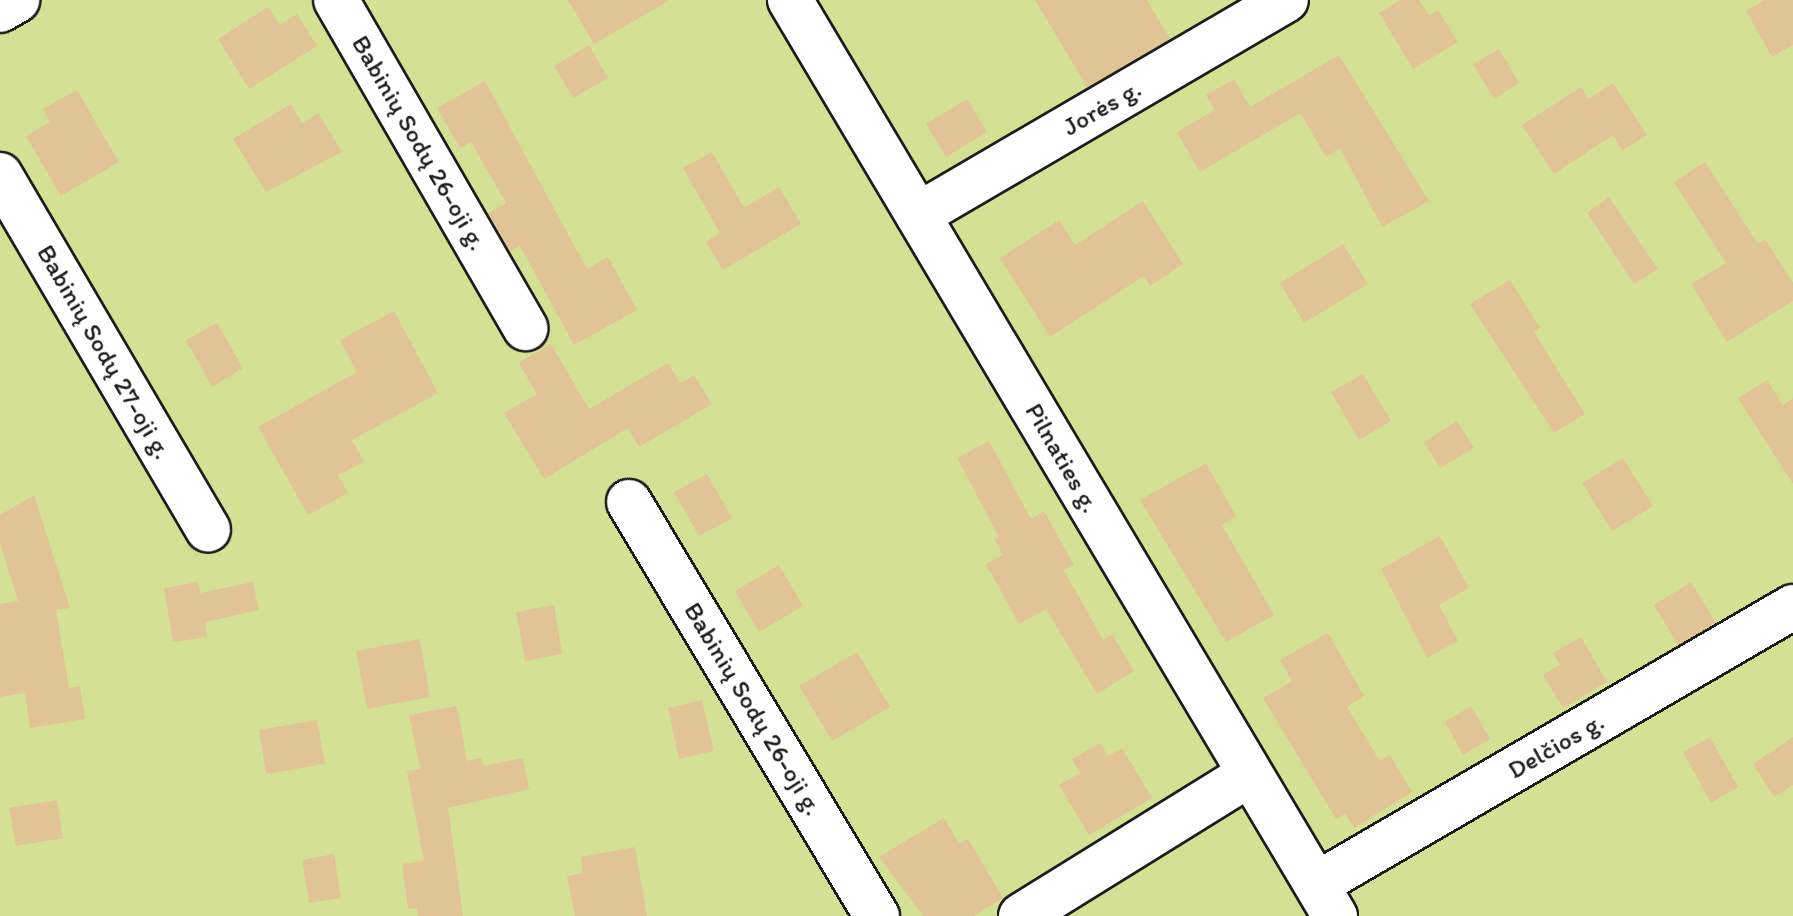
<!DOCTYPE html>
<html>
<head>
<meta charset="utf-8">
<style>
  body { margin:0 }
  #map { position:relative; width:1793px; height:916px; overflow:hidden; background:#f6eddf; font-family:Itim,sans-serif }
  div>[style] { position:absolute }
  .green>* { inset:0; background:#d4e093 }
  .building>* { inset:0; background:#e1c495 }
  .roads { filter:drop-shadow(2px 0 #1c1c1c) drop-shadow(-2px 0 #1c1c1c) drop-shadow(0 2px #1c1c1c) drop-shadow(0 -2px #1c1c1c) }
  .minor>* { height:44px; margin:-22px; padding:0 22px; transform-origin:22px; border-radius:22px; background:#fff }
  span { translate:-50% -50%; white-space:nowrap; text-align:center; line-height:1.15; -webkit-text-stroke:8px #fff; paint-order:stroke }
  .street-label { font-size:26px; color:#1c1c1c }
</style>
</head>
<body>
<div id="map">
  <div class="green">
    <div style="clip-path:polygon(0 0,1793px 0,1793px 916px,0 916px)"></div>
  </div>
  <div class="building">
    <div style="clip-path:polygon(568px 0,670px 0,594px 44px)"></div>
    <div style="clip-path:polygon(1035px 0,1147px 0,1170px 39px,1087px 87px)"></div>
    <div style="clip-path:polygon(1400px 0,1419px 0,1429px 15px,1438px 10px,1458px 42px,1413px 69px,1379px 13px)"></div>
    <div style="clip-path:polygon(1765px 0,1793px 0,1793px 45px,1772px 57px,1746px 11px)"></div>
    <div style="clip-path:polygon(268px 7px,280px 25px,297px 14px,317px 46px,249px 89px,218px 39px)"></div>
    <div style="clip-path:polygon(589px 45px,608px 78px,573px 98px,554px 66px)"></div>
    <div style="clip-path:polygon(1499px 49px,1519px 83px,1494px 99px,1473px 64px)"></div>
    <div style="clip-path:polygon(1339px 55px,1429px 201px,1382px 227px,1340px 148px,1326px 157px,1300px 113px,1200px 172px,1177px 132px,1215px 110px,1206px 95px,1234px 79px,1250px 107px)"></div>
    <div style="clip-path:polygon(485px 81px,587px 269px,608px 257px,637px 310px,574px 345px,520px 246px,510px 252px,488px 214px,506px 203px,471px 142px,460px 148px,437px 108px)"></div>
    <div style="clip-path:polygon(1613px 83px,1647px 135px,1622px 151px,1613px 135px,1554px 174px,1522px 125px,1581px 87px,1588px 99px)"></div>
    <div style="clip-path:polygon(77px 90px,119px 162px,61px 196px,26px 136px,50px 122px,43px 109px)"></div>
    <div style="clip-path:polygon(967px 99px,987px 132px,946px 157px,926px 124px)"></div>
    <div style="clip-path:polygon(291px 104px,302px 123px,318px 113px,342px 152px,266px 192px,233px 139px)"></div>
    <div style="clip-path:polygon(712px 152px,744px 208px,779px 187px,801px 224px,723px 270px,706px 242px,720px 233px,683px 168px)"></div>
    <div style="clip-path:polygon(1705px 162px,1758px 244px,1765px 239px,1793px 283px,1793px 301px,1727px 342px,1691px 284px,1726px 263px,1674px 182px)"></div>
    <div style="clip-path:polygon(1609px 197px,1658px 269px,1634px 284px,1587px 213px)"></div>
    <div style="clip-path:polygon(1143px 201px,1183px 264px,1150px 286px,1144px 276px,1050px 337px,1000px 258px,1059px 220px,1075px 245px)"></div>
    <div style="clip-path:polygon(1343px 244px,1368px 284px,1304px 323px,1280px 283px)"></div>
    <div style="clip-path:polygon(1510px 280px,1540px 328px,1534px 332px,1585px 414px,1554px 433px,1470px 304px)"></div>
    <div style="clip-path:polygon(394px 311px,438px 393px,352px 440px,364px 462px,338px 475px,348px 493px,308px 515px,258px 427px,357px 372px,340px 340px)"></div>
    <div style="clip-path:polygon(217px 323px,243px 368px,212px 387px,186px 340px)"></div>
    <div style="clip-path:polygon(551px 344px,589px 409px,668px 363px,680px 383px,694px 375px,712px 404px,639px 447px,628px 428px,544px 479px,504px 413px,537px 394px,519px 363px)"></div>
    <div style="clip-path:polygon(1363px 374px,1391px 421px,1359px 440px,1331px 392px)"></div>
    <div style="clip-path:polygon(1767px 380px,1783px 405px,1793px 398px,1793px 484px,1738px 398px)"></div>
    <div style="clip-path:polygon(1457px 421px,1474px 448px,1440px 468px,1424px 442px)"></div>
    <div style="clip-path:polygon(989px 441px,1031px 519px,1044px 511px,1074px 565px,1064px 570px,1103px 640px,1112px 634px,1134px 671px,1097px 694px,1046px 609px,1019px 624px,986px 564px,1003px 555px,994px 539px,999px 537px,957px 458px)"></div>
    <div style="clip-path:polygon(1623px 458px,1653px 506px,1612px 531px,1582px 483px)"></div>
    <div style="clip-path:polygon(1206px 463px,1236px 516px,1222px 525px,1274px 615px,1226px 642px,1140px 500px)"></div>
    <div style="clip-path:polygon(707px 474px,732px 518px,699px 536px,674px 492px)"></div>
    <div style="clip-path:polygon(34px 495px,70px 608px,56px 610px,69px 688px,80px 686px,85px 719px,30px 728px,25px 693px,0 697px,0 604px,18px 601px,0 543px,0 515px)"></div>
    <div style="clip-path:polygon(1440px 536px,1469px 588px,1439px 605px,1458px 641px,1427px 658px,1381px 569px)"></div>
    <div style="clip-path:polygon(779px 565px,803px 606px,759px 632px,735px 591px)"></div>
    <div style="clip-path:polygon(198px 582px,200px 593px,253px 582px,259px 610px,205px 622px,207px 637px,173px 642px,164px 588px)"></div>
    <div style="clip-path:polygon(1691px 582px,1716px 623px,1678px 645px,1654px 605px)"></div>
    <div style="clip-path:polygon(554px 605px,562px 654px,525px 661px,516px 612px)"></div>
    <div style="clip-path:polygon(1328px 633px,1364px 696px,1347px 707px,1380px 761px,1390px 755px,1412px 792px,1354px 828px,1345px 814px,1336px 819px,1263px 698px,1292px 681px,1280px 660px)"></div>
    <div style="clip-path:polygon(1581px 637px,1607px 682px,1563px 708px,1543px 675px,1560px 665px,1553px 653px)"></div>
    <div style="clip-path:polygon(420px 639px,430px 697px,367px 709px,356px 651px)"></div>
    <div style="clip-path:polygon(857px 652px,890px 707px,832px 741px,799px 686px)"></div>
    <div style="clip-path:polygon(702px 700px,714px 751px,679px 759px,668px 708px)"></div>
    <div style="clip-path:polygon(457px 706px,467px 761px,481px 758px,483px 766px,523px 758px,529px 789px,448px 808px,463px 916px,418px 916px,417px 908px,408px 909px,402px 864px,424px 861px,407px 771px,420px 769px,409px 715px)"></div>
    <div style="clip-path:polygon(1471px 706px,1490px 739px,1463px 755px,1445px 722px)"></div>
    <div style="clip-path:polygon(317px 720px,325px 764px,266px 774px,259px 730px)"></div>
    <div style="clip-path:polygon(1710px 737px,1738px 787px,1711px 803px,1683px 752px)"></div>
    <div style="clip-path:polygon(1793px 737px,1793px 785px,1774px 797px,1753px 764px)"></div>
    <div style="clip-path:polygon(1100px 743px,1108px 756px,1122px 748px,1152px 798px,1089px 835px,1059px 785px,1080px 773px,1072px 759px)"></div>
    <div style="clip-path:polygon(57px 800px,63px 838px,16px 846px,9px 808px)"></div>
    <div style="clip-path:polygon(944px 818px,959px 844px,968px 839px,1003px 898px,974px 916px,923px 916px,879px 857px)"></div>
    <div style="clip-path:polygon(635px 847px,647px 916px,575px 916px,567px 876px,583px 873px,581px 857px)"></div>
    <div style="clip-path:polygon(334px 854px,341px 898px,309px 903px,302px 860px)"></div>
  </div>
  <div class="roads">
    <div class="minor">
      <div style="left:336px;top:0;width:379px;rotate:60deg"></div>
      <div style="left:790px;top:0;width:1066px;rotate:59.25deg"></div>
      <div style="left:0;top:10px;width:20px;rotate:-30deg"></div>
      <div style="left:0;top:175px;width:411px;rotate:59.6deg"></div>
      <div style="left:918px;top:215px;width:426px;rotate:-30.3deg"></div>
      <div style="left:629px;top:502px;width:483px;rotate:59.1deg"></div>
      <div style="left:1317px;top:884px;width:551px;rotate:-30.2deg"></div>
      <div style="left:1021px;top:916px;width:267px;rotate:-31.8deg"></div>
    </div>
  </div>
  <div class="street-label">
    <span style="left:1102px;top:108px;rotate:-30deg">Jorės g.</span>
    <span style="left:419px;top:143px;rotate:60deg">Babinių Sodų 26-oji g.</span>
    <span style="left:104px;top:352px;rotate:60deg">Babinių Sodų 27-oji g.</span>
    <span style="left:1062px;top:458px;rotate:60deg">Pilnaties g.</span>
    <span style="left:753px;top:709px;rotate:59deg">Babinių Sodų 26-oji g.</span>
    <span style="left:1556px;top:746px;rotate:-30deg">Delčios g.</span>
  </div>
</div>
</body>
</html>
